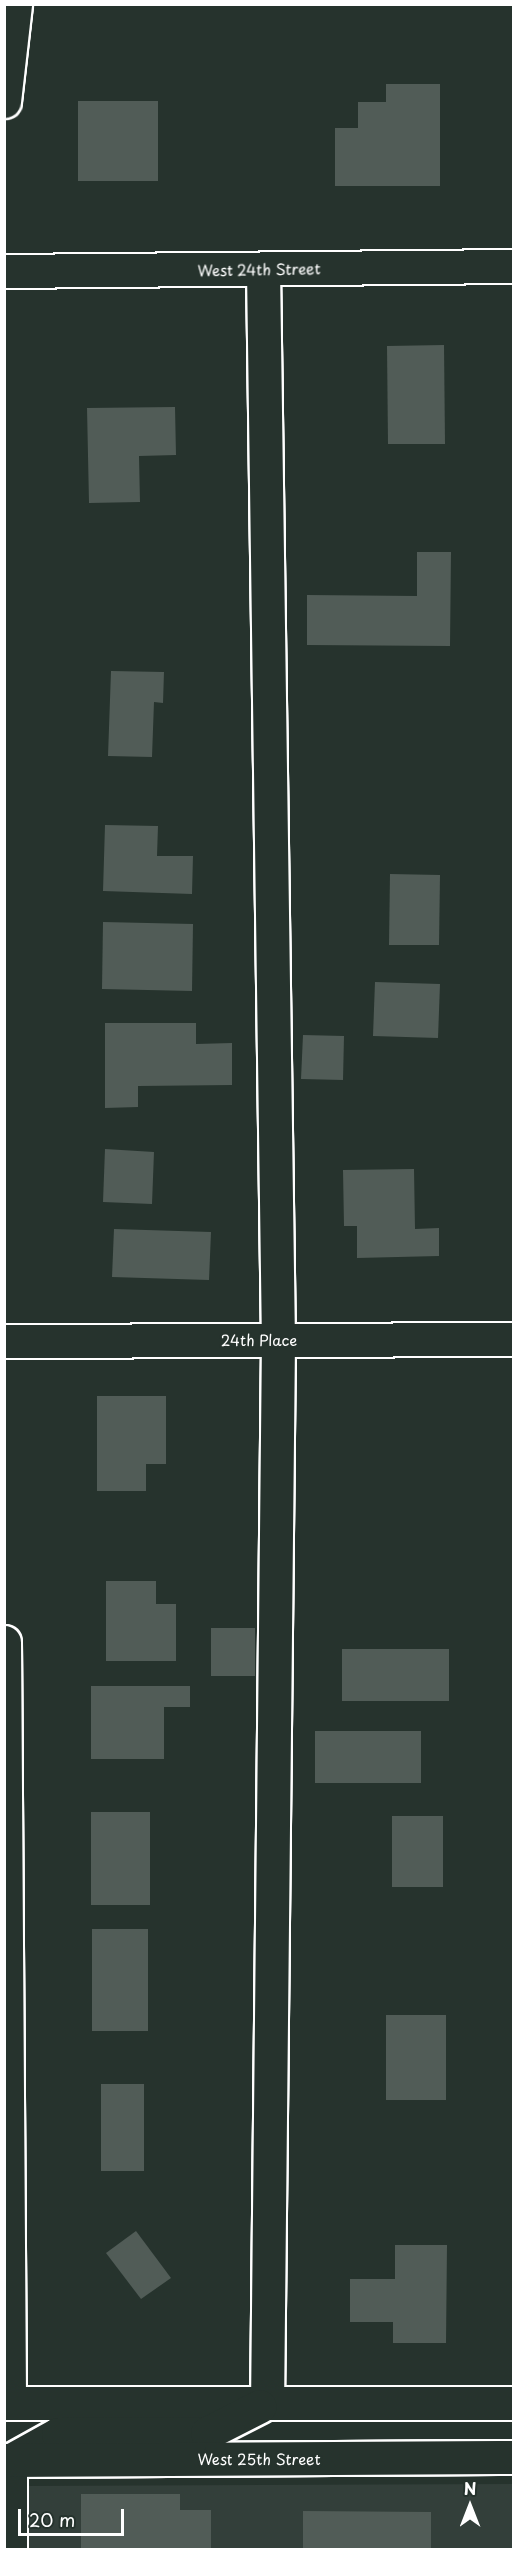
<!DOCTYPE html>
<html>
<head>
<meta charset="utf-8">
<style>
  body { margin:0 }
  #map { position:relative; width:518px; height:2554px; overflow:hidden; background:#26332d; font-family:"Playpen Sans",sans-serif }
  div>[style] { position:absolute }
  .built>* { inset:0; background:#333f3a }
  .building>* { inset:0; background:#515c57 }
  .roads { filter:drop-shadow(2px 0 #fff) drop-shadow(-2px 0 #fff) drop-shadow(0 2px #fff) drop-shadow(0 -2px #fff) }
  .minor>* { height:33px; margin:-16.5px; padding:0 16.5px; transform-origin:16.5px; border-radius:16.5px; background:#26332d }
  .major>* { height:33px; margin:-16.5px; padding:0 16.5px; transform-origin:16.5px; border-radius:16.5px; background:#26332d }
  span { translate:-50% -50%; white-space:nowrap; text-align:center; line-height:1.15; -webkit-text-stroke:4.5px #26332d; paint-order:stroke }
  .street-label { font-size:15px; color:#fff }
  .frame { position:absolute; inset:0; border:6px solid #fff; pointer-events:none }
  .north { position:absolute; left:440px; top:2476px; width:60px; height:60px; -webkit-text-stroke:4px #26332d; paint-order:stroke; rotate:0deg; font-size:16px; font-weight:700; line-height:24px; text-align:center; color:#fff }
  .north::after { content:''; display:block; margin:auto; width:21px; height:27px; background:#fff; clip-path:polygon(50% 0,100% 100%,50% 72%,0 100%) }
  .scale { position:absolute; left:18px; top:2509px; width:106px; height:27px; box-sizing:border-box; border:3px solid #fff; border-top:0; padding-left:8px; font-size:18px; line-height:21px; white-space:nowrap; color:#fff; -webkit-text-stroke:4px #26332d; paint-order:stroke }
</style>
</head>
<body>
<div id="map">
  <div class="built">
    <div style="clip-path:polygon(513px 2484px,513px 2549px,26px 2549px,25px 2486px)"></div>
  </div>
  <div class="building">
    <div style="clip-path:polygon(386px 84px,440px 84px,440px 186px,335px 186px,335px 128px,358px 128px,358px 102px,386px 102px)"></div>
    <div style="clip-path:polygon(78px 101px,158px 101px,158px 181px,78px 181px)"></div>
    <div style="clip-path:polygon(444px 345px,445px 444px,388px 444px,387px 346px)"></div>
    <div style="clip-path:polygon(175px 407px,176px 455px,139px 456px,140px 502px,89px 503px,87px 408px)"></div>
    <div style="clip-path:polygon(417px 552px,451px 552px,450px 646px,307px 645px,307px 595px,417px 596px)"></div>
    <div style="clip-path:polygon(111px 671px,164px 672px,163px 703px,154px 702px,152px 757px,108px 756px)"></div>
    <div style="clip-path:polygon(105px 825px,158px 826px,157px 856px,193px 856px,192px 894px,103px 891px)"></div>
    <div style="clip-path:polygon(390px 874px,440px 875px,439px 945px,389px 945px)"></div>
    <div style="clip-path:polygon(103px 922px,193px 924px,192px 991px,102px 989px)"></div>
    <div style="clip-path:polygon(375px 982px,440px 984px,438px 1038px,373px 1036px)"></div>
    <div style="clip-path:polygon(105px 1023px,196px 1023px,196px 1044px,232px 1043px,232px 1085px,138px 1086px,138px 1107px,105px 1108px)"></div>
    <div style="clip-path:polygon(303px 1035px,344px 1036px,343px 1080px,301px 1079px)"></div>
    <div style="clip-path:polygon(105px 1149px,154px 1152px,152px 1204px,103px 1202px)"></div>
    <div style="clip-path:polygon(414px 1169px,415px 1229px,439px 1228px,439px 1256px,357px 1258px,357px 1226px,344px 1226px,343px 1170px)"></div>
    <div style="clip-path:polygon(114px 1229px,211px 1232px,209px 1280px,112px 1277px)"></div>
    <div style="clip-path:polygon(97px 1396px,166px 1396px,166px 1464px,146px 1464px,146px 1491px,97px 1491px)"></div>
    <div style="clip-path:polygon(106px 1581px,156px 1581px,156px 1604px,176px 1604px,176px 1661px,106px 1661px)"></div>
    <div style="clip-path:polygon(211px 1628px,255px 1628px,255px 1676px,211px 1676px)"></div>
    <div style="clip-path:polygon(342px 1649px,449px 1649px,449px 1701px,342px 1701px)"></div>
    <div style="clip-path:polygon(91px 1686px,190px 1686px,190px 1707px,164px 1707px,164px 1759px,91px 1759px)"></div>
    <div style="clip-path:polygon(315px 1731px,421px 1731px,421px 1783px,315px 1783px)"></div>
    <div style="clip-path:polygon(91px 1812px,150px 1812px,150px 1905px,91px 1905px)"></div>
    <div style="clip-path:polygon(392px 1816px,443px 1816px,443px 1887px,392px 1887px)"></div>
    <div style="clip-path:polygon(92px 1929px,148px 1929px,148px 2031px,92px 2031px)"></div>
    <div style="clip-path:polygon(386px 2015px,446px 2015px,446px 2100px,386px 2100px)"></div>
    <div style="clip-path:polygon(101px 2084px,144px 2084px,144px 2171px,101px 2171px)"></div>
    <div style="clip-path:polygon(136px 2231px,171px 2278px,141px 2299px,106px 2253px)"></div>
    <div style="clip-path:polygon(395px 2245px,447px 2245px,446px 2343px,393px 2343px,393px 2322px,350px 2322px,350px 2279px,395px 2279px)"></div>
    <div style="clip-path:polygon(81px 2494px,180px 2494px,180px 2510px,211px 2510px,211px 2550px,81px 2550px)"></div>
    <div style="clip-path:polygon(303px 2511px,431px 2512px,431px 2550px,303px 2550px)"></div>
  </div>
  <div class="roads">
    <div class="minor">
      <div style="left:4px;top:101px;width:98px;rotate:-83.5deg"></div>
      <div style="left:263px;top:269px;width:1071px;rotate:89.2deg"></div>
      <div style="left:278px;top:1340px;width:1063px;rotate:90.59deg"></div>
      <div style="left:4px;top:271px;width:510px;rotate:-0.56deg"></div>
      <div style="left:4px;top:1341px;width:510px;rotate:-0.22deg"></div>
      <div style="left:4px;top:1642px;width:761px;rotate:89.62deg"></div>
      <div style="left:10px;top:2460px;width:90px;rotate:90deg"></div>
    </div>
    <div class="major">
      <div style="left:4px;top:2403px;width:510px"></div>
      <div style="left:13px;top:2459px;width:51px;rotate:-29.1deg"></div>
      <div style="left:58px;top:2434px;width:149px;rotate:-0.4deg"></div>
      <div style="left:207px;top:2433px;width:59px;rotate:-27deg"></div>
      <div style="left:4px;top:2460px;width:510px;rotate:-0.34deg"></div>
    </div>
  </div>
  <div class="street-label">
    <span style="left:259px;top:269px;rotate:-1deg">West 24th Street</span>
    <span style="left:259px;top:1340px">24th Place</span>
    <span style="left:259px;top:2459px">West 25th Street</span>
  </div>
  <div class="frame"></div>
  <div class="north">N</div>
  <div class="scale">20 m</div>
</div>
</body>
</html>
